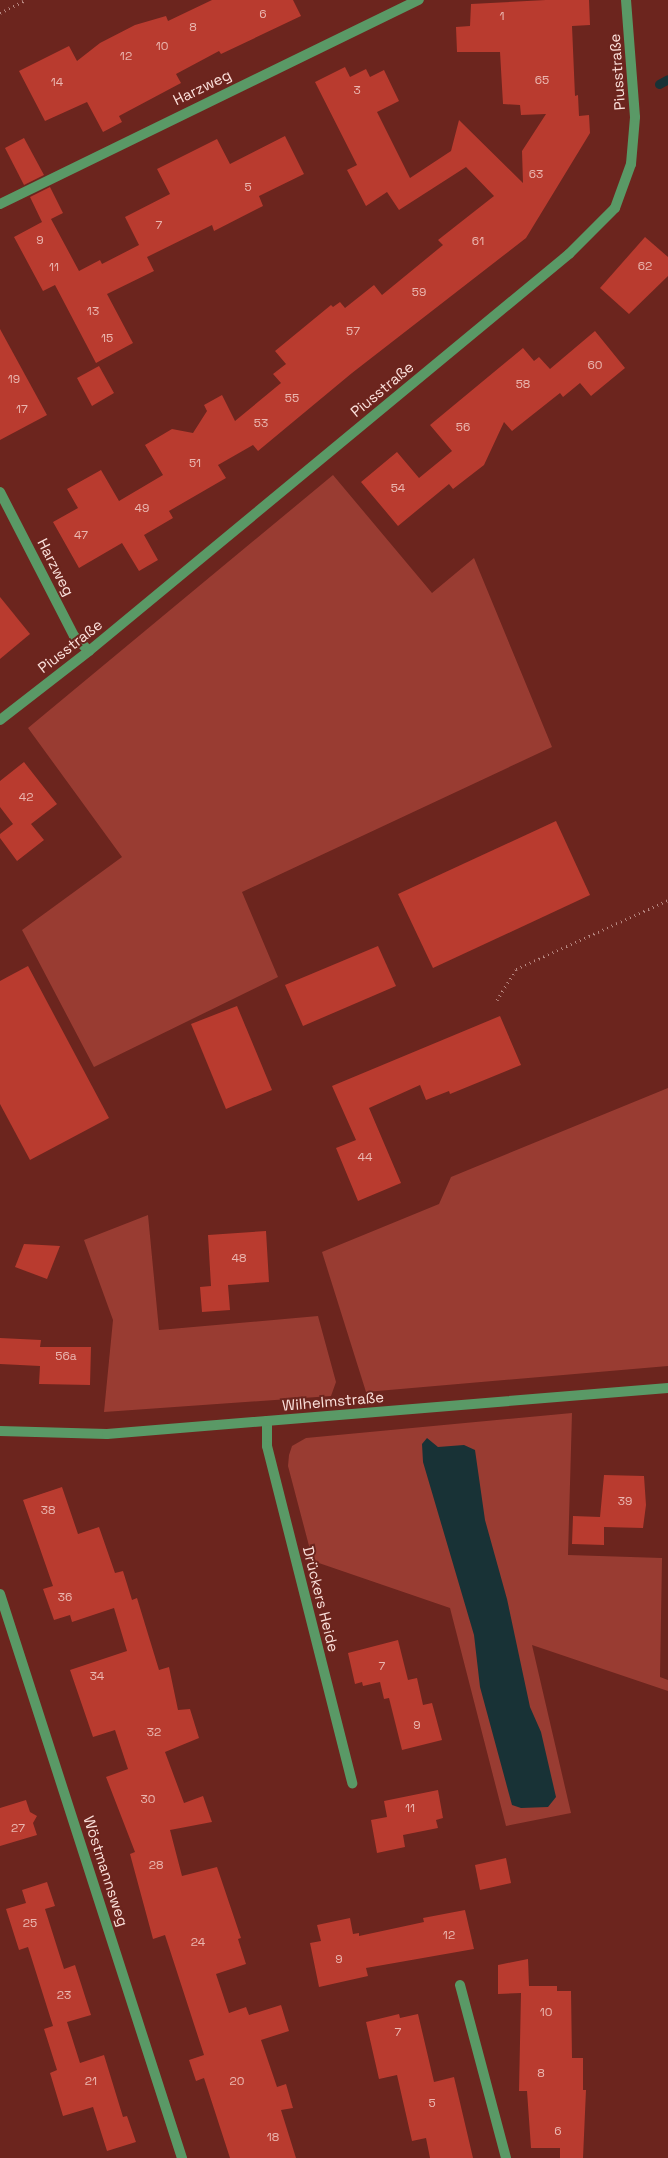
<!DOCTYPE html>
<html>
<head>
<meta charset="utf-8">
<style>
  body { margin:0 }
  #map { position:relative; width:668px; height:2158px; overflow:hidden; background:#6c251e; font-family:"Space Grotesk",sans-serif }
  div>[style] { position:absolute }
  .green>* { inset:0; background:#993c32 }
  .water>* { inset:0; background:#183236 }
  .stream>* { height:9px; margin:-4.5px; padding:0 4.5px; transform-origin:4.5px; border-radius:4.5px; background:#183236 }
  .building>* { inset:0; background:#b93b2f }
  .path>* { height:3px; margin-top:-1.5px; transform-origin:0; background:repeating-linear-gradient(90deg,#b68680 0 1px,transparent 0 5px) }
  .minor>* { height:10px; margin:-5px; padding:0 5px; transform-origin:5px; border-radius:5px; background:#5a9966 }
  span { translate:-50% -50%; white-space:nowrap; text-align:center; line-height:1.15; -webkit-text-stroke:4px #6c251e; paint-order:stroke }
  .number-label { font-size:12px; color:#eab7b0 }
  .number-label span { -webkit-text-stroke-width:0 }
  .street-label { font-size:15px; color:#fbe0db }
</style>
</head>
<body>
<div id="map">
  <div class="green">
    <div style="clip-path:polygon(333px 475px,432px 593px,474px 558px,552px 747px,242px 892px,278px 977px,94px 1067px,22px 930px,122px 857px,28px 728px)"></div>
    <div style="clip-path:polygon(668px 1088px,668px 1366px,366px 1392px,322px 1252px,439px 1204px,451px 1177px)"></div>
    <div style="clip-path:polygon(148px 1215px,159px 1330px,318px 1316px,336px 1382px,331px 1396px,104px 1412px,113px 1320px,84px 1240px)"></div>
    <div style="clip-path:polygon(572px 1413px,568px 1555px,662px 1558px,660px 1677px,668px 1680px,668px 1691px,532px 1645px,571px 1813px,506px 1826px,450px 1608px,313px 1561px,288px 1466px,289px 1455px,292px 1446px,306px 1438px)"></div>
  </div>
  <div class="water">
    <div style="clip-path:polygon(427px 1438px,438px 1447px,464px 1445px,475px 1450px,485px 1520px,507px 1599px,530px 1707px,541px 1732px,556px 1797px,548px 1807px,521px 1808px,512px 1805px,480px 1687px,474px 1635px,423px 1462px,422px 1444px)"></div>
  </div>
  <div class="stream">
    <div style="left:659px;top:84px;width:10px;rotate:-29deg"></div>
  </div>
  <div class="building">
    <div style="clip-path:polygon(212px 0,293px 0,301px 16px,221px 54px,219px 51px,176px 74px,181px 83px,119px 116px,122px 122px,103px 132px,87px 102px,45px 121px,19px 71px,69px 46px,77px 61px,100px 43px,135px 25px,166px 16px,168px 21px)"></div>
    <div style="clip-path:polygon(546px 0,589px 0,590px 25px,572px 26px,575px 96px,578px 95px,579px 116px,589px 115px,590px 133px,526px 238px,352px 373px,258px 451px,253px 445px,218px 465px,226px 478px,169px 511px,173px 518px,144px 535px,158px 560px,139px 571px,122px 543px,79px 568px,53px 522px,78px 508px,67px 489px,101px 470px,119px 501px,163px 475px,145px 445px,172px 429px,193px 433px,207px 411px,204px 405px,222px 395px,235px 421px,281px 383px,273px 374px,286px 364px,275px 351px,331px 305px,333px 307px,340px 302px,345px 308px,374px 285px,382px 295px,443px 245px,438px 240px,494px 196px,466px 167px,399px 210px,387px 192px,366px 206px,347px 170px,357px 165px,315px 82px,345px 67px,350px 77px,366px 69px,370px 77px,384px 70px,399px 101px,377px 112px,410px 178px,451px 151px,459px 120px,523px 183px,522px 151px,546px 114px,521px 115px,520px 105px,503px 104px,500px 52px,457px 52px,456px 27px,470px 26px,471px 4px)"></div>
    <div style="clip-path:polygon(285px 136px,304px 174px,259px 196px,263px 206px,214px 231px,212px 225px,147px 257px,154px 271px,107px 294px,133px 343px,96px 363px,55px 285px,43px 291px,14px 237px,42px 222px,30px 197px,50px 187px,63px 213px,51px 219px,79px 271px,100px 260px,102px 264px,139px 245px,125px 217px,170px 194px,157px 169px,217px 139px,230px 164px)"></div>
    <div style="clip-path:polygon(24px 138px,44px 175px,24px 185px,5px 148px)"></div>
    <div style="clip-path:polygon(645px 237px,668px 257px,668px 276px,629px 314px,600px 288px)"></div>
    <div style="clip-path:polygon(0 329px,47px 415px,0 440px)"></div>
    <div style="clip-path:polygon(595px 331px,625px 368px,591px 396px,580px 383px,563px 397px,560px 393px,512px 431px,504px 422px,484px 465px,453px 489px,449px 484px,398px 526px,361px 482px,397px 452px,419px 478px,452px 451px,430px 425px,523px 348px,534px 361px,539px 357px,550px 369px)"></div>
    <div style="clip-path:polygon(99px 366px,114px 393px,92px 406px,77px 378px)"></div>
    <div style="clip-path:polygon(0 597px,30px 634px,0 659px)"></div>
    <div style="clip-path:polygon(24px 762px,57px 804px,31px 824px,44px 840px,17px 861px,0 838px,0 834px,13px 824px,0 807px,0 781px)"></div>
    <div style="clip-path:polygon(556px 821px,590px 895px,433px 968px,398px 894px)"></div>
    <div style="clip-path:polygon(378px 946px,396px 986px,303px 1026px,285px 985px)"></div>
    <div style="clip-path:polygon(28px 966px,109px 1118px,30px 1160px,0 1104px,0 981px)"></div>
    <div style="clip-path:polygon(237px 1006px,272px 1090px,226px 1109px,191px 1024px)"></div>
    <div style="clip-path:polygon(500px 1016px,521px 1065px,450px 1094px,449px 1091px,426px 1100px,420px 1085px,369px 1108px,401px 1183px,358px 1201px,336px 1148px,356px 1140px,332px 1086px)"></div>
    <div style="clip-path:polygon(266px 1231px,269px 1282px,228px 1285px,230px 1310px,202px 1312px,200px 1287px,211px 1286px,208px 1235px)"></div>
    <div style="clip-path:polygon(24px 1244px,60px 1246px,47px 1279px,15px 1267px)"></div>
    <div style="clip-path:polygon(0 1338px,41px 1340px,40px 1347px,91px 1347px,90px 1385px,39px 1384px,40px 1366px,0 1364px)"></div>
    <div style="clip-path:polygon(604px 1475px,644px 1476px,646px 1505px,643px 1528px,604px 1527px,604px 1545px,572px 1544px,573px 1516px,600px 1517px)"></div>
    <div style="clip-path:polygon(62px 1487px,78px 1534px,99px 1527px,115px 1573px,123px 1571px,132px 1600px,137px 1598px,159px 1670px,169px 1667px,178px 1710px,190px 1709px,199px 1738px,165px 1752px,184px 1803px,203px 1796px,212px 1822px,170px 1830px,182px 1876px,217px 1867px,241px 1938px,238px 1939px,246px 1964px,216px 1974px,229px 2013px,246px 2007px,249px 2015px,281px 2005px,289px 2031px,261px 2040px,277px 2087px,286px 2084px,293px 2108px,281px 2110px,296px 2158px,230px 2158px,204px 2078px,196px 2081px,189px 2060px,204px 2055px,165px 1935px,153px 1939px,130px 1854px,135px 1852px,106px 1777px,128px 1769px,115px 1730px,93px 1737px,70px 1670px,127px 1651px,114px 1608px,72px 1622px,70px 1615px,54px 1620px,43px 1589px,53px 1586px,23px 1500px)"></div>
    <div style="clip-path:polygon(398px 1640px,408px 1680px,417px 1678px,423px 1705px,432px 1703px,442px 1740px,402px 1750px,389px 1698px,384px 1699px,380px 1682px,363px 1686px,362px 1682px,355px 1684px,348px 1653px)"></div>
    <div style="clip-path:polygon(438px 1790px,443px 1818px,436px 1820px,438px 1828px,403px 1835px,405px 1847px,377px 1853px,371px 1820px,387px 1817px,384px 1801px)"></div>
    <div style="clip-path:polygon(26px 1800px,30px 1812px,37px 1816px,33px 1823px,37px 1835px,0 1846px,0 1808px)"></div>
    <div style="clip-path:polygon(506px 1858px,511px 1883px,480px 1890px,475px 1865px)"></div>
    <div style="clip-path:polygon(47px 1882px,55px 1906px,45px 1909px,64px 1969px,75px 1965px,91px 2015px,67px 2022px,80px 2063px,104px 2055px,123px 2117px,127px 2116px,136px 2142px,107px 2151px,93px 2107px,63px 2116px,50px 2073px,57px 2070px,44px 2029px,53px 2026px,28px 1947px,19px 1950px,6px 1909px,26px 1903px,22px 1890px)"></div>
    <div style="clip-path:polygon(465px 1910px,474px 1949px,366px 1968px,368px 1976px,319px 1987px,310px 1943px,321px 1941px,317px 1925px,350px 1918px,353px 1934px,359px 1933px,359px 1936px,424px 1922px,423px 1918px)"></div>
    <div style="clip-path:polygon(528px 1959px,529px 1986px,557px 1986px,557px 1991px,571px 1991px,572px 2058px,583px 2058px,583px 2090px,586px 2090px,583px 2158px,560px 2158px,560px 2148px,531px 2148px,527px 2091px,519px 2091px,521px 1993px,498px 1994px,498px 1965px)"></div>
    <div style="clip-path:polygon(399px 2014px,400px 2018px,418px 2014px,434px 2082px,454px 2077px,473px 2158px,430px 2158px,426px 2138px,412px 2141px,397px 2075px,379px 2079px,366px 2022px)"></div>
  </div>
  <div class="path">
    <div style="left:0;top:13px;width:29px;rotate:-27deg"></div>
    <div style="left:497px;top:1000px;width:36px;rotate:-58deg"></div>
    <div style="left:516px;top:969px;width:167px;rotate:-24.4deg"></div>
  </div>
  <div class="minor">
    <div style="left:0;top:204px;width:466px;rotate:-26deg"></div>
    <div style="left:0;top:492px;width:162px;rotate:62.8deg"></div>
    <div style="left:74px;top:636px;width:21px;rotate:45deg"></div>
    <div style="left:0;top:720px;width:113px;rotate:-37.8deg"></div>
    <div style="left:89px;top:651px;width:623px;rotate:-39.59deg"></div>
    <div style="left:569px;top:254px;width:65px;rotate:-45deg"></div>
    <div style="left:615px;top:208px;width:47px;rotate:-70deg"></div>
    <div style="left:631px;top:164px;width:47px;rotate:-85.1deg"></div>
    <div style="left:635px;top:117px;width:117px;rotate:-94.4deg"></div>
    <div style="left:267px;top:1421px;width:25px;rotate:90deg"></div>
    <div style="left:267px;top:1446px;width:348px;rotate:75.8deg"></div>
    <div style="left:0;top:1431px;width:107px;rotate:1.6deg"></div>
    <div style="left:107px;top:1434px;width:563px;rotate:-4.69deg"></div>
    <div style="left:0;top:1594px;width:593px;rotate:72.12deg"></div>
    <div style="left:460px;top:1985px;width:179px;rotate:75.1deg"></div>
  </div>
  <div class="number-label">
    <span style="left:263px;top:15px">6</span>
    <span style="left:502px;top:17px">1</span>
    <span style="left:193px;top:28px">8</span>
    <span style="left:162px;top:47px">10</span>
    <span style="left:126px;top:57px">12</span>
    <span style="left:542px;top:81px">65</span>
    <span style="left:57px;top:83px">14</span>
    <span style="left:357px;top:91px">3</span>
    <span style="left:536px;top:175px">63</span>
    <span style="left:248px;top:188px">5</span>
    <span style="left:159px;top:226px">7</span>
    <span style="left:40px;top:241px">9</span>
    <span style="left:478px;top:242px">61</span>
    <span style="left:645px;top:267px">62</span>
    <span style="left:54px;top:268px">11</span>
    <span style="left:419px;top:293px">59</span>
    <span style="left:93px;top:312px">13</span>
    <span style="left:353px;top:332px">57</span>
    <span style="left:107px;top:339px">15</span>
    <span style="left:595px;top:366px">60</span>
    <span style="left:14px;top:380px">19</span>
    <span style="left:523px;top:385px">58</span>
    <span style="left:292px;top:399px">55</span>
    <span style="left:22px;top:410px">17</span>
    <span style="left:261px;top:424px">53</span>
    <span style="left:463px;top:428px">56</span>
    <span style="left:195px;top:464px">51</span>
    <span style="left:398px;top:489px">54</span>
    <span style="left:142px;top:509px">49</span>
    <span style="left:81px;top:536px">47</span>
    <span style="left:26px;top:798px">42</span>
    <span style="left:365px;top:1158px">44</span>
    <span style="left:239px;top:1259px">48</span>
    <span style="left:66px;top:1357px">56a</span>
    <span style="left:625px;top:1502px">39</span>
    <span style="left:48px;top:1511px">38</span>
    <span style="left:65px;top:1598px">36</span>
    <span style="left:382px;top:1667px">7</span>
    <span style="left:97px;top:1677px">34</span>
    <span style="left:417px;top:1726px">9</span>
    <span style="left:154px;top:1733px">32</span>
    <span style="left:148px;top:1800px">30</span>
    <span style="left:410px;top:1809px">11</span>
    <span style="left:18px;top:1829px">27</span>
    <span style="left:156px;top:1866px">28</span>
    <span style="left:30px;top:1924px">25</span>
    <span style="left:449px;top:1936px">12</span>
    <span style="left:198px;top:1943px">24</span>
    <span style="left:339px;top:1960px">9</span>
    <span style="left:64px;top:1996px">23</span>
    <span style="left:546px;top:2013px">10</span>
    <span style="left:398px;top:2033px">7</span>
    <span style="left:541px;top:2074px">8</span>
    <span style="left:91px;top:2082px">21</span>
    <span style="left:237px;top:2082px">20</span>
    <span style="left:432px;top:2104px">5</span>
    <span style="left:558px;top:2132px">6</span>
    <span style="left:273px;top:2138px">18</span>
  </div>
  <div class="street-label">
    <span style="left:617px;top:72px;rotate:-94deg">Piusstraße</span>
    <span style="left:202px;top:87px;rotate:-26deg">Harzweg</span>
    <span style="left:382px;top:389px;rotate:-40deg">Piusstraße</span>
    <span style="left:56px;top:567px;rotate:63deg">Harzweg</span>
    <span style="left:70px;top:646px;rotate:-38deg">Piusstraße</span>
    <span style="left:333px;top:1401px;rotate:-5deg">Wilhelmstraße</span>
    <span style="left:321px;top:1599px;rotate:76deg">Drückers Heide</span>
    <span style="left:106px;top:1871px;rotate:72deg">Wöstmannsweg</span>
  </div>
</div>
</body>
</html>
